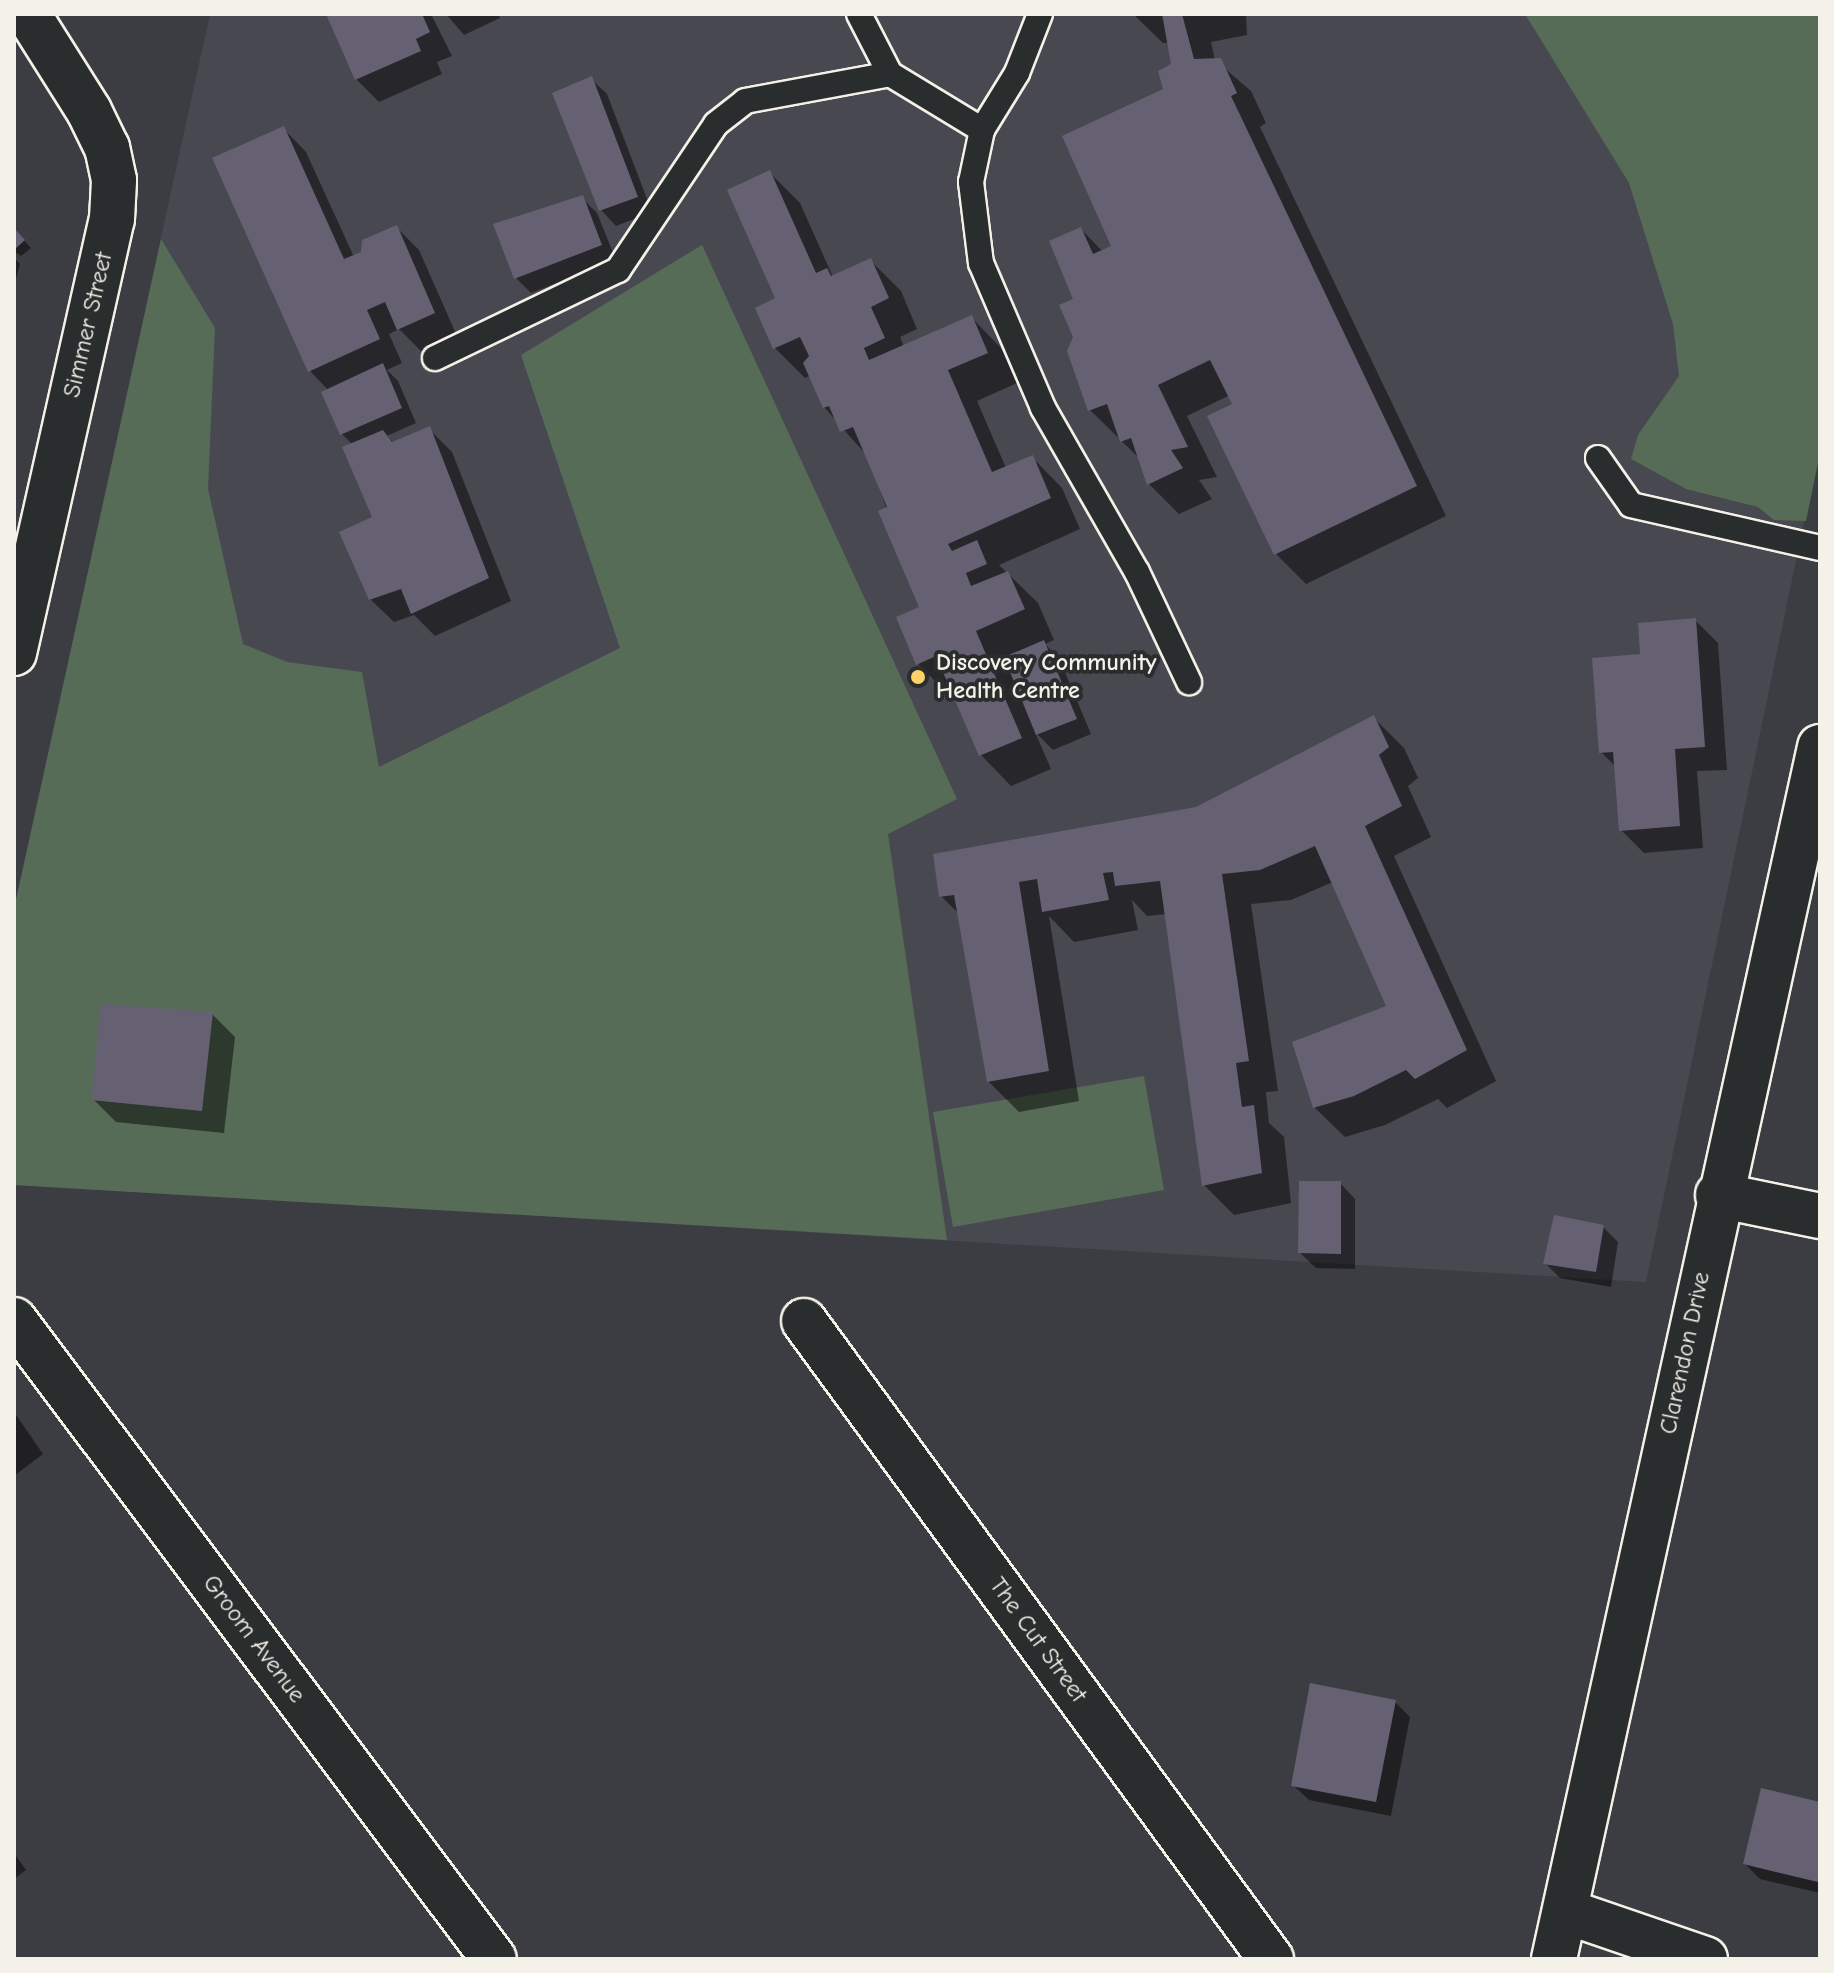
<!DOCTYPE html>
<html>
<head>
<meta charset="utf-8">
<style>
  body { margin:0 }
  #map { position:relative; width:1834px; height:1973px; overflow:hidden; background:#3c3d43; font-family:"Comic Neue",sans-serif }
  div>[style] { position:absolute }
  .built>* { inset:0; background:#484851 }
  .green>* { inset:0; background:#566c57 }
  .shadow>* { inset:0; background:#0007 }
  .building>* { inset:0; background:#656173 }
  .roads { filter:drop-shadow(2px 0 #f4f1e8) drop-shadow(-2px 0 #f4f1e8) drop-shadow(0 2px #f4f1e8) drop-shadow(0 -2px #f4f1e8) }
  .lane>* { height:24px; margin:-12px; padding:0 12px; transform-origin:12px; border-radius:12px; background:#2a2d2e }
  .street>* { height:44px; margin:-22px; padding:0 22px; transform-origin:22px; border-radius:22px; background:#2a2d2e }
  .secondary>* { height:44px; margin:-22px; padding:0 22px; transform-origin:22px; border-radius:22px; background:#2a2d2e }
  .dots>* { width:22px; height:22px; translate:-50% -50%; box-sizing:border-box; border:4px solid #2a2d2e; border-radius:50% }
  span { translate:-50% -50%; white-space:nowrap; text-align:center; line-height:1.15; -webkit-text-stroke:8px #2a2d2e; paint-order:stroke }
  .street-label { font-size:24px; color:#f4f1e8 }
  .poi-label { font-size:24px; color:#f4f1e8; font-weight:700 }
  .left { translate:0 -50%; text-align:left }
  .frame { position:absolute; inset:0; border:16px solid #f4f1e8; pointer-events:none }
</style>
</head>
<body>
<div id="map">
  <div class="built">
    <div style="clip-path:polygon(210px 14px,1820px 14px,1820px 445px,1646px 1282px,14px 1185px,14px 909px)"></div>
  </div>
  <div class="green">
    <div style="clip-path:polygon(1525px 14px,1820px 14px,1820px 453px,1806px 521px,1774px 520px,1758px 507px,1686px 489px,1631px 459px,1638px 435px,1679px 376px,1673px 324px,1629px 183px)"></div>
    <div style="clip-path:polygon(161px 239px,215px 328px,208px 489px,243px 644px,287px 662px,362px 672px,379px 767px,620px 648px,521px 355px,702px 245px,957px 799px,888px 834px,947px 1240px,14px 1185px,14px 909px)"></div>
    <div style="clip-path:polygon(1144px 1076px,1164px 1190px,953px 1227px,933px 1112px)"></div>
  </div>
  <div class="shadow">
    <div style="clip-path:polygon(328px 14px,431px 14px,452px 56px,437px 62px,442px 74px,379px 102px,356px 79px)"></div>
    <div style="clip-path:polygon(446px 14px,498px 14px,500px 18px,464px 35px)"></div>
    <div style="clip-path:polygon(1133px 14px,1246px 14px,1247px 35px,1211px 42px,1215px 60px,1251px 91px,1266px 123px,1260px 127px,1446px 516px,1306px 584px,1276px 554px,1230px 395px,1187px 416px,1217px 477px,1199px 480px,1212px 499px,1179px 514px,1149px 484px,1140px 459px,1090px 410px,1075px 337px,1081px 229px,1103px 252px,1114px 247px,1173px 65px,1169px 43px,1163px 43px)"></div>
    <div style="clip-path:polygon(591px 79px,607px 94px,652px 212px,616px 226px,601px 210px)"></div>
    <div style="clip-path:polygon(283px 128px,306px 152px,354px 257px,396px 227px,419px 250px,457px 336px,422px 352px,399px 329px,389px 334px,402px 363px,387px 370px,398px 381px,416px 423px,387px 436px,394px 443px,429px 429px,452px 452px,511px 601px,435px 636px,414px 615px,394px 622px,370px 599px,374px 518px,353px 445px,342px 434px,329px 391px,310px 371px,215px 159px)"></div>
    <div style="clip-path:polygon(770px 173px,800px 203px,833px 277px,871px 261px,901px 291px,917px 329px,900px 337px,904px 347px,971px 317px,1001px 348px,1017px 383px,977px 401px,1006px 468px,1032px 457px,1062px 488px,1080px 529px,999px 565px,1038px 603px,1054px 640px,1045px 644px,1059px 658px,1091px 734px,1053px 750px,1035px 732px,1051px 769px,1011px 786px,981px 755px,954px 692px,948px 694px,918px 664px,922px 608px,868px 457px,824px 407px,811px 375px,805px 378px,775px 348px,778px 299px)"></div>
    <div style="clip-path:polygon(582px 198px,597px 213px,616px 260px,531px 293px,516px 278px,496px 225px)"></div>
    <div style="clip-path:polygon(14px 229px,31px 248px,21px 256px,14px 251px)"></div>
    <div style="clip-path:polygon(14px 258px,20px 264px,14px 286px)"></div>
    <div style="clip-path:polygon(1695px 620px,1718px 643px,1727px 770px,1697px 771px,1703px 848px,1644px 853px,1621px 830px,1617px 768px,1601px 752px,1642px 656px)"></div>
    <div style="clip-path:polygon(1374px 718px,1404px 748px,1418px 778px,1408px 786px,1431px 837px,1394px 856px,1496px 1081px,1447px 1108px,1438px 1099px,1385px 1125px,1345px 1137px,1314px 1107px,1389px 1007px,1333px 882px,1291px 900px,1251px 904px,1278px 1091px,1266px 1092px,1269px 1123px,1284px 1137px,1291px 1203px,1234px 1215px,1204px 1185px,1166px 914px,1147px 916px,1132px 900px,1138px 930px,1074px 942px,1049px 916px,1079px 1101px,1019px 1112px,989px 1082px,960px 915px,941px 896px,1197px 809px)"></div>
    <div style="clip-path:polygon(212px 1014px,235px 1037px,224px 1133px,116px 1122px,93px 1099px)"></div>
    <div style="clip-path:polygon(1340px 1183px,1355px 1199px,1355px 1269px,1316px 1268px,1300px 1253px)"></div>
    <div style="clip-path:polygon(1603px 1227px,1618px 1242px,1611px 1287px,1560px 1278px,1545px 1263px)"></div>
    <div style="clip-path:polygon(14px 1412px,43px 1454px,14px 1476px)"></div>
    <div style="clip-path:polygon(1395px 1702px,1410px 1717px,1391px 1816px,1309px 1800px,1293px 1785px)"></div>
    <div style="clip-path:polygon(1763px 1790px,1820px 1804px,1820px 1893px,1760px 1879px,1745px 1864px)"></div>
    <div style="clip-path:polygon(14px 1853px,26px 1870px,14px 1879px)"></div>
  </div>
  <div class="building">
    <div style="clip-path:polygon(326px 14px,422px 14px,430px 32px,416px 39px,421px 51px,355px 80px)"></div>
    <div style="clip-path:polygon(1162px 14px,1182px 14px,1194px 59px,1221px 58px,1237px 93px,1231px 96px,1417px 486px,1274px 555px,1207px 416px,1232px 404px,1210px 360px,1158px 385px,1188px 447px,1171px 450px,1183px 468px,1147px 485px,1131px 438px,1120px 442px,1107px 404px,1088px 411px,1067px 351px,1073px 337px,1059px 305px,1073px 299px,1049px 241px,1081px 227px,1093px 254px,1111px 246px,1062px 136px,1163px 89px,1158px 71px,1171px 64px)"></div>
    <div style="clip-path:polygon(592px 76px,638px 197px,599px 211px,552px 93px)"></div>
    <div style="clip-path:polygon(284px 126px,344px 259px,361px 252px,362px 240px,397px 225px,435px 313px,397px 330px,385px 302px,367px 310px,380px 339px,308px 372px,212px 158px)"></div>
    <div style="clip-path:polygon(770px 170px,816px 273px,827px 268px,831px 276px,871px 258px,889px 298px,871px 307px,885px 338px,864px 348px,869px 360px,972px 315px,988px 353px,948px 370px,992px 472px,1033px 455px,1051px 498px,948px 544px,952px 551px,977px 540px,987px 564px,966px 573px,971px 586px,1008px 571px,1025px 609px,976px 631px,1022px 738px,979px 756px,936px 656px,916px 665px,896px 617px,919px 607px,878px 511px,887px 507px,853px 427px,840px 432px,829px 406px,823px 408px,803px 363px,809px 356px,800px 337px,773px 349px,755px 308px,775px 298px,727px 190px)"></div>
    <div style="clip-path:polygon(583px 195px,602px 245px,514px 279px,493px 224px)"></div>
    <div style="clip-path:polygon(14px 228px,25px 240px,14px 250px)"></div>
    <div style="clip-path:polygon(383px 363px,402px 408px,340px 435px,321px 392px)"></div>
    <div style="clip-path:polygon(430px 426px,489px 578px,411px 614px,401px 589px,369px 600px,339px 532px,372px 517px,342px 447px,383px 430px,392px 442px)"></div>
    <div style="clip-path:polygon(1696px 618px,1705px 747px,1675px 749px,1680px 826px,1619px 831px,1613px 752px,1599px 753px,1592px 658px,1640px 654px,1638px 623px)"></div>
    <div style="clip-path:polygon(1044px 640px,1077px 719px,1036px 735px,1004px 657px)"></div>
    <div style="clip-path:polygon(1374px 715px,1389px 747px,1379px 755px,1402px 806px,1365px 826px,1467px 1050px,1415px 1079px,1406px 1070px,1354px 1096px,1313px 1108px,1292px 1042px,1386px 1006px,1315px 846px,1260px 870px,1222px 874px,1249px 1061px,1236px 1063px,1242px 1107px,1254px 1105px,1262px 1173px,1202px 1186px,1160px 881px,1115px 886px,1113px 872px,1103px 873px,1109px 900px,1042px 912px,1037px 879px,1019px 882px,1049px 1071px,987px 1082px,954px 895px,939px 897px,933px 854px,1196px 807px)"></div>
    <div style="clip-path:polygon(101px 1004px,213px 1012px,202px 1111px,91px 1100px)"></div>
    <div style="clip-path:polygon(1299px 1181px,1341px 1181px,1341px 1254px,1298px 1253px)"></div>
    <div style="clip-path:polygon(1554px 1215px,1604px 1225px,1596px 1272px,1543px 1264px)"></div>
    <div style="clip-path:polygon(1310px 1683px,1396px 1700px,1376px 1802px,1291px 1786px)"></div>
    <div style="clip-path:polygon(1761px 1788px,1820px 1802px,1818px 1882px,1743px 1864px)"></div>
  </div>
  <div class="roads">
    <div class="lane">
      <div style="left:859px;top:14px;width:68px;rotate:62.7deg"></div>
      <div style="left:1040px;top:14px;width:63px;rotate:111.3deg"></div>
      <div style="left:1017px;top:73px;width:67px;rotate:121.6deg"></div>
      <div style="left:982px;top:130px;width:53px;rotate:101.9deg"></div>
      <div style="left:971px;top:182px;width:82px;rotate:83deg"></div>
      <div style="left:981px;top:263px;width:158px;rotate:66.8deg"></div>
      <div style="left:1043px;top:408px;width:189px;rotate:60.2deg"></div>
      <div style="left:1137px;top:572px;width:122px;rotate:64.7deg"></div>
      <div style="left:435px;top:358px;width:203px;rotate:-25.7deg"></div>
      <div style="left:618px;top:270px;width:176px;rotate:-56.1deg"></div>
      <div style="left:716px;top:124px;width:37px;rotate:-38deg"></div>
      <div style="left:745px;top:101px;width:147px;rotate:-10.5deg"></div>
      <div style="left:890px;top:74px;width:108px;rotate:31.3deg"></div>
      <div style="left:1598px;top:458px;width:57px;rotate:54.9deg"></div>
      <div style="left:1631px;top:505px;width:194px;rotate:12.8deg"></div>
    </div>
    <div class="street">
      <div style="left:14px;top:653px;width:445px;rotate:-77.3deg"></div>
      <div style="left:112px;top:219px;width:39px;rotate:-87deg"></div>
      <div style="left:114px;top:180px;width:33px;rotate:-102deg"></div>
      <div style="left:107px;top:148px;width:41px;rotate:-115.9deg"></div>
      <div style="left:89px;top:111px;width:115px;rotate:-122.2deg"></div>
      <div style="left:1718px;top:1195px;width:104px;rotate:11.6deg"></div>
      <div style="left:14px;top:1320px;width:799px;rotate:53.09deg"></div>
      <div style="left:804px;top:1321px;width:791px;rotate:53.8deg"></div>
      <div style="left:1565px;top:1911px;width:148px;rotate:18.9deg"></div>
    </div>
    <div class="secondary">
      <div style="left:1554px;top:1959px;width:1241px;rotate:-77.62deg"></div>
    </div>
  </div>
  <div class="dots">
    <div style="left:918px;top:677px;background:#ffd166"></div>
  </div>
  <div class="street-label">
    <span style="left:88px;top:325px;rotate:-77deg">Simmer Street</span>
    <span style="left:1685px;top:1353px;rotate:-78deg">Clarendon Drive</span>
    <span style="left:254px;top:1639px;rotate:53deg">Groom Avenue</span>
    <span style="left:1038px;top:1640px;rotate:54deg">The Cut Street</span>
  </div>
  <div class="poi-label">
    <span class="left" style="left:936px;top:677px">Discovery Community<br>Health Centre</span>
  </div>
  <div class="frame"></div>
</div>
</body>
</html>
